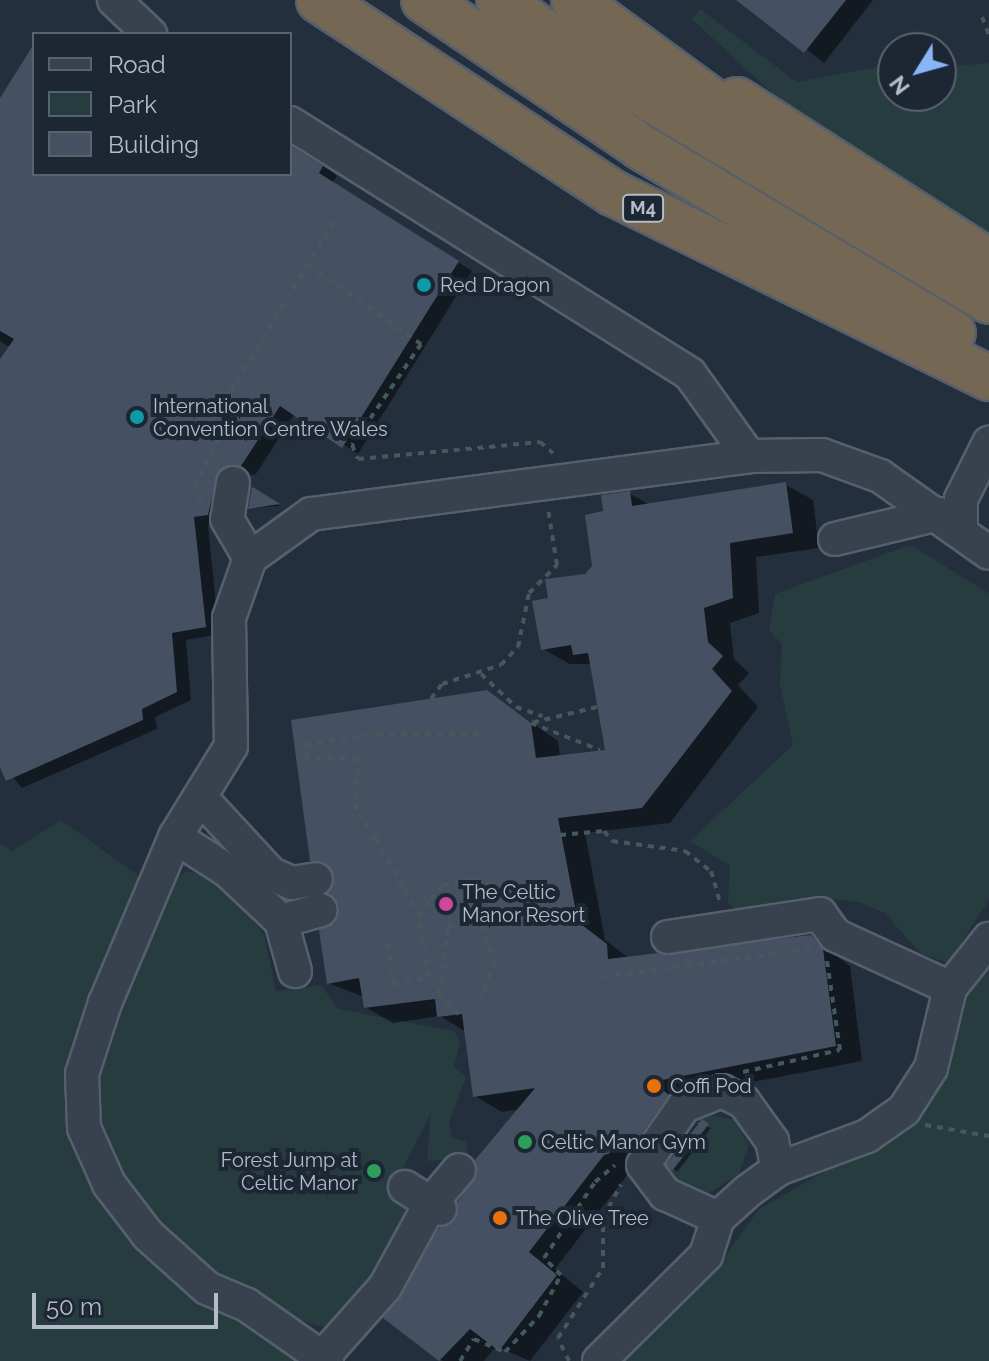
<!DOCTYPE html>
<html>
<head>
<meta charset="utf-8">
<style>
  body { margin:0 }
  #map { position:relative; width:989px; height:1361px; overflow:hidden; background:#242f3e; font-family:Raleway,sans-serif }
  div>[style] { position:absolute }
  .green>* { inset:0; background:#263c3f }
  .shadow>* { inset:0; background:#0007 }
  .building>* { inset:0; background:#455162 }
  .path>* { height:4px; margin-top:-2px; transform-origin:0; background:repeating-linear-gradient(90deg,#44595c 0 6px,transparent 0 12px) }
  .roads { filter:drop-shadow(2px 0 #565f6c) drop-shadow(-2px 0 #565f6c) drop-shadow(0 2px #565f6c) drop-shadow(0 -2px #565f6c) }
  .minor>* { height:32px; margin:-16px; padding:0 16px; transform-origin:16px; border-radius:16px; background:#38414e }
  .highway>* { height:44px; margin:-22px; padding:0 22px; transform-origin:22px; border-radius:22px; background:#746855 }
  .dots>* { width:22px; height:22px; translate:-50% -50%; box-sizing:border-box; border:4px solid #1d2633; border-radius:50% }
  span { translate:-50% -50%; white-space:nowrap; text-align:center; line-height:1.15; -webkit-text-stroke:8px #1d2633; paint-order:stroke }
  .shield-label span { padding:2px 6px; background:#1d2633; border:2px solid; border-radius:6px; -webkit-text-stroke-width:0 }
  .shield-label { font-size:18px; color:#b4bcc9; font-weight:700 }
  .poi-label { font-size:20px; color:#b4bcc9 }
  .left { translate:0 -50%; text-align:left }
  .right { translate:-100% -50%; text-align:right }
  .legend { position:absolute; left:32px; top:32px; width:260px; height:144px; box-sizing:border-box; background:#1d2633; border:2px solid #59626f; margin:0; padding:10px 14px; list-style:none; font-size:24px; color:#b4bcc9 }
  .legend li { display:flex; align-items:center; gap:16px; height:40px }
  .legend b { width:40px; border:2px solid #59626f }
  .north { position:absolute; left:877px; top:32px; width:80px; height:80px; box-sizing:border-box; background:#1d2633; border:2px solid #59626f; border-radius:50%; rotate:233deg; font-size:22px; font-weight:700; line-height:32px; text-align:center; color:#b4bcc9 }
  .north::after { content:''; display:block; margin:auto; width:28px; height:36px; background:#8ab4f8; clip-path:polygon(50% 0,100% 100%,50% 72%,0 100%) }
  .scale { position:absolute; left:32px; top:1293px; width:186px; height:36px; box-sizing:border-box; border:4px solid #b4bcc9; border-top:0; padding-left:10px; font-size:24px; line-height:28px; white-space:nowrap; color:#b4bcc9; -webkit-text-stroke:6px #1d2633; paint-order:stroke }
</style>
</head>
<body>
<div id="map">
  <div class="green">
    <div style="clip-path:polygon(700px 9px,797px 82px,893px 64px,893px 96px,941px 96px,941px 67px,989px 63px,989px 241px,789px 109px,692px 19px)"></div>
    <div style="clip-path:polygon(910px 545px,989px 593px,989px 900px,948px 963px,920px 953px,885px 913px,859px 902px,833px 899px,742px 916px,728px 903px,730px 866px,690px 841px,793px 745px,780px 684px,782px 644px,769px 630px,775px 594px)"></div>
    <div style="clip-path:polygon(61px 820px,157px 889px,187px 871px,216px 877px,264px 934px,276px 991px,321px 985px,338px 1009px,454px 1031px,460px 1042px,454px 1067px,466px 1077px,449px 1123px,452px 1138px,466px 1142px,469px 1158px,427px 1161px,431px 1113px,398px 1178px,414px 1210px,400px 1251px,327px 1328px,252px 1306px,327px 1361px,0 1361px,0 843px,12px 851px)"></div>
    <div style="clip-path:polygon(989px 957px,989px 1361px,622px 1361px,710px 1277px,759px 1209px,914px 1121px,943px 1074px,961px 992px)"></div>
    <div style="clip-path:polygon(705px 1114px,735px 1120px,749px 1145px,739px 1174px,702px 1198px,683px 1195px,664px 1166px)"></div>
  </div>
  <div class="shadow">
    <div style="clip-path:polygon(745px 0,873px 0,824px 63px)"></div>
    <div style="clip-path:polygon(34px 57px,34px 174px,290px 174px,290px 140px,337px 176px,332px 183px,472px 271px,358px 454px,295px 413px,256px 474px,232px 479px,223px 522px,208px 525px,219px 634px,186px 640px,191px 700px,155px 717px,157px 729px,22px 788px,0 762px,0 374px,88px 397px,0 341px,0 102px)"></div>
    <div style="clip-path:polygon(786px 485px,813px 500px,819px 548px,756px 557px,759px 613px,730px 623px,734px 659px,749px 673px,738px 685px,758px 707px,670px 823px,585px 833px,605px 940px,629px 958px,811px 937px,850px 966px,862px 1061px,675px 1097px,631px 1170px,555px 1269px,583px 1292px,530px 1361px,496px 1346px,484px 1361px,443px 1361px,386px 1317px,458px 1220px,520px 1109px,502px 1112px,475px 1096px,466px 1032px,440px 1016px,393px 1023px,365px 1007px,364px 997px,328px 983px,342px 905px,333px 871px,312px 859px,487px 692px,558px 741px,560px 757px,607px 751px,592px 664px,570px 664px,543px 649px,551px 600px,594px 567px,605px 513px,629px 493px,650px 505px)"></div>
    <div style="clip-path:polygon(253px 490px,280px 506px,252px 508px)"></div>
    <div style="clip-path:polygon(697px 1124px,711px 1128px,677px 1172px,669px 1164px)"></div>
  </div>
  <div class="building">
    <div style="clip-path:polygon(736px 0,846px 0,804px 53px)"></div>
    <div style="clip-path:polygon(34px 44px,34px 174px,290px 174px,290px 145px,323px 166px,319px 173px,459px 261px,342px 448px,280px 406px,241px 466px,218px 472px,208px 515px,194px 517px,206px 627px,172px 633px,177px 692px,142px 709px,143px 720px,6px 781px,0 767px,0 359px,14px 339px,0 331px,0 98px)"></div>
    <div style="clip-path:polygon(786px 482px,793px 533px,730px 543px,733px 598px,704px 608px,708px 642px,723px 656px,712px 669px,732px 691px,642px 808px,558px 818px,578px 922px,607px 944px,608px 959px,811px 935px,823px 949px,836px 1046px,652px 1082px,669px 1095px,633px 1146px,604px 1155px,529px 1252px,557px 1275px,499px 1351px,470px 1329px,439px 1361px,383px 1318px,439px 1228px,456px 1218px,457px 1203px,477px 1174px,475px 1160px,535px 1088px,473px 1097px,462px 1014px,437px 1017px,435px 999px,364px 1008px,359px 978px,327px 984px,319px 930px,335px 923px,339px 906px,329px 893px,331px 868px,310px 861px,291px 720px,487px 690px,531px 723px,536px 758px,605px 750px,588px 653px,573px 655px,571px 645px,541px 650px,532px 601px,548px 598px,545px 579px,585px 574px,592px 566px,585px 515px,603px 511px,601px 495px,630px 491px,632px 506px)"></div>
    <div style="clip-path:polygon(252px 487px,256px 489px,280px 504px,248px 509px)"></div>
    <div style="clip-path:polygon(702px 1119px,709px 1124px,672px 1171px,666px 1165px)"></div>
  </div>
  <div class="path">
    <div style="left:982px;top:17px;width:19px;rotate:69deg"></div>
    <div style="left:308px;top:265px;width:138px;rotate:35deg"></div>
    <div style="left:421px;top:344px;width:122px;rotate:124.3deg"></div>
    <div style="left:352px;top:445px;width:15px;rotate:67deg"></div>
    <div style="left:358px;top:459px;width:183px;rotate:-5.3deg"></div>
    <div style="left:540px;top:442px;width:17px;rotate:40deg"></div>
    <div style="left:201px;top:501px;width:16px;rotate:-112deg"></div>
    <div style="left:195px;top:486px;width:58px;rotate:-63.4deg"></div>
    <div style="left:221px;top:434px;width:44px;rotate:-76.9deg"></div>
    <div style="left:231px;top:391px;width:206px;rotate:-58.7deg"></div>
    <div style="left:481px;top:674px;width:48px;rotate:43.3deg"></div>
    <div style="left:516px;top:707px;width:28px;rotate:19deg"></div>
    <div style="left:431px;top:699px;width:19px;rotate:-54deg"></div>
    <div style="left:442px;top:684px;width:62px;rotate:-17.9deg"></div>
    <div style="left:501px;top:665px;width:25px;rotate:-47deg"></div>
    <div style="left:518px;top:647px;width:55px;rotate:-78.5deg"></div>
    <div style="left:529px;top:593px;width:40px;rotate:-45deg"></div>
    <div style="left:557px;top:565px;width:57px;rotate:-99.1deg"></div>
    <div style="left:597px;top:707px;width:68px;rotate:166.4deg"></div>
    <div style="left:531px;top:723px;width:74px;rotate:21.4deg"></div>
    <div style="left:560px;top:835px;width:44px;rotate:-5.2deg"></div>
    <div style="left:604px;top:831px;width:13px;rotate:51deg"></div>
    <div style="left:612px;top:841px;width:74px;rotate:7.8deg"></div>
    <div style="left:685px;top:851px;width:33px;rotate:38deg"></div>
    <div style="left:711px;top:871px;width:33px;rotate:74deg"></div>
    <div style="left:376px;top:838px;width:34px;rotate:-126deg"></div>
    <div style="left:356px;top:810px;width:53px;rotate:-87.8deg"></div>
    <div style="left:358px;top:757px;width:51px;rotate:177.8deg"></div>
    <div style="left:307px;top:759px;width:14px;rotate:-98deg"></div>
    <div style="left:305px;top:745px;width:73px;rotate:-8.7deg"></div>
    <div style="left:377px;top:734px;width:102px"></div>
    <div style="left:357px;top:841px;width:19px;rotate:-9deg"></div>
    <div style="left:376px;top:838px;width:89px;rotate:61.1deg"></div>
    <div style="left:388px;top:943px;width:41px;rotate:83deg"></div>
    <div style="left:393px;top:984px;width:37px;rotate:-11deg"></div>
    <div style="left:429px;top:977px;width:62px;rotate:-99.3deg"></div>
    <div style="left:419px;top:916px;width:21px;rotate:-55deg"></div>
    <div style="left:431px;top:899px;width:18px;rotate:-49deg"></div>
    <div style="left:443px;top:885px;width:34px;rotate:-10deg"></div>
    <div style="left:476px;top:879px;width:31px;rotate:15deg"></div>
    <div style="left:603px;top:977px;width:210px;rotate:-7.7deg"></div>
    <div style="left:459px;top:1014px;width:28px;rotate:-135deg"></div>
    <div style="left:439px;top:994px;width:68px;rotate:-82.3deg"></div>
    <div style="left:448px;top:927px;width:10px;rotate:-29deg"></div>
    <div style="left:457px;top:922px;width:24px;rotate:7deg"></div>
    <div style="left:481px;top:925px;width:40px;rotate:69deg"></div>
    <div style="left:495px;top:962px;width:44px;rotate:111.3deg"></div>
    <div style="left:743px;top:1072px;width:99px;rotate:-12.8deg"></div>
    <div style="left:840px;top:1050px;width:90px;rotate:-98.3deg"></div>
    <div style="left:925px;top:1125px;width:65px;rotate:9.8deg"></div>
    <div style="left:460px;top:1361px;width:26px;rotate:-58deg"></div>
    <div style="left:474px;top:1339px;width:34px;rotate:23deg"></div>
    <div style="left:505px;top:1352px;width:50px;rotate:-46.6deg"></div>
    <div style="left:539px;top:1316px;width:47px;rotate:-61.8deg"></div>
    <div style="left:561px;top:1275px;width:24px;rotate:-135deg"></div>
    <div style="left:544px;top:1258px;width:92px;rotate:-56.1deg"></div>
    <div style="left:595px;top:1182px;width:26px;rotate:-40deg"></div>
    <div style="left:569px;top:1361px;width:25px;rotate:-116deg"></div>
    <div style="left:558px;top:1338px;width:83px;rotate:-57.3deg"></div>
    <div style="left:603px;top:1268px;width:50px;rotate:-90deg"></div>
    <div style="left:603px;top:1218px;width:38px;rotate:-62deg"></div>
  </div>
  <div class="roads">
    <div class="minor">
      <div style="left:114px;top:0;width:50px;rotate:43.4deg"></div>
      <div style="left:290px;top:123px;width:472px;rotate:32.1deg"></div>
      <div style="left:690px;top:374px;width:101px;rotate:54.3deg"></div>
      <div style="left:233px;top:483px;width:36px;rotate:99deg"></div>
      <div style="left:227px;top:519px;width:45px;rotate:59.5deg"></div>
      <div style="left:961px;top:526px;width:27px;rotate:-90deg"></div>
      <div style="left:961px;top:499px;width:63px;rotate:-63.4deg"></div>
      <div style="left:835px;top:539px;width:107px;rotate:-13.5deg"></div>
      <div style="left:200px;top:797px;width:105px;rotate:47.3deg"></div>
      <div style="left:271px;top:874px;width:23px;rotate:23deg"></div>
      <div style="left:292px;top:883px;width:24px;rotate:-9deg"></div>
      <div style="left:175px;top:837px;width:63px;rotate:32.7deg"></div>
      <div style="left:228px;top:871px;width:73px;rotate:43.3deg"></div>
      <div style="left:281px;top:921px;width:41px;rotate:-15.4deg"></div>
      <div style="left:281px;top:921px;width:52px;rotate:74.4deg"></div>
      <div style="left:668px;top:937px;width:154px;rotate:-8.6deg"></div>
      <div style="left:820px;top:914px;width:26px;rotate:54deg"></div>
      <div style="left:835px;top:935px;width:127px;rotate:24.7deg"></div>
      <div style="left:405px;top:1187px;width:41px;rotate:32.2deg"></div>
      <div style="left:718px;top:1218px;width:58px;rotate:-155.6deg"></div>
      <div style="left:665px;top:1194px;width:36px;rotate:-127deg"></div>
      <div style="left:643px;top:1165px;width:72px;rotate:-55.2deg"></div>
      <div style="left:684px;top:1106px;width:41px;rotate:-21.5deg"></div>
      <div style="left:722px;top:1091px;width:25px;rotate:27deg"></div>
      <div style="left:744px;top:1102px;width:48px;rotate:54.3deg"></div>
      <div style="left:772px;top:1141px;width:29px;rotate:78deg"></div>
      <div style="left:322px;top:1358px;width:95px;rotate:-48.4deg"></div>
      <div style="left:385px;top:1287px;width:96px;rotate:-61.3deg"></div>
      <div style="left:431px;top:1203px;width:43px;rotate:-49.7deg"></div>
      <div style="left:327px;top:1361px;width:98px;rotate:-145deg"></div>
      <div style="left:247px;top:1305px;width:43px;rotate:-157deg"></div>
      <div style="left:207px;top:1288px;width:79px;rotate:-138.1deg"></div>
      <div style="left:148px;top:1235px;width:64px;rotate:-127.4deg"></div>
      <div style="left:109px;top:1184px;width:61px;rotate:-114.1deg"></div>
      <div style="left:84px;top:1128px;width:54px;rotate:-92.1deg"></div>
      <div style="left:82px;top:1074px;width:75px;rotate:-72.1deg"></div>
      <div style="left:105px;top:1003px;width:180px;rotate:-67.1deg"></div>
      <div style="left:175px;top:837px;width:107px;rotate:-58.4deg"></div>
      <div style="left:231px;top:746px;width:128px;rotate:-90.9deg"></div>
      <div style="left:229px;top:618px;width:64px;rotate:-70.7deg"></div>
      <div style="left:250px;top:558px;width:75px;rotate:-35.8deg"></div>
      <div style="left:311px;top:514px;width:442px;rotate:-7.5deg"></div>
      <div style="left:749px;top:456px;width:73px;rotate:-0.8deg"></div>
      <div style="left:822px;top:455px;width:62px;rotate:19.9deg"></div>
      <div style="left:880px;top:476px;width:133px;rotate:35.2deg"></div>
      <div style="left:599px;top:1361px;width:151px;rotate:-44.7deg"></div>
      <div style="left:706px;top:1255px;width:39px;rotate:-72deg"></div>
      <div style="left:718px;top:1218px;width:40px;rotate:-42deg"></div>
      <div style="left:748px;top:1191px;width:37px;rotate:-36deg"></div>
      <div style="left:778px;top:1169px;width:95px;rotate:-20.3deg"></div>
      <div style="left:867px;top:1136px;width:45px;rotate:-35.1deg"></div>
      <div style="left:904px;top:1110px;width:50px;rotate:-57.3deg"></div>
      <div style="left:931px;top:1068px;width:82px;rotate:-76.6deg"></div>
      <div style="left:950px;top:988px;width:63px;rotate:-51.5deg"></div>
    </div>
    <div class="highway">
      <div style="left:319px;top:0;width:352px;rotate:33.3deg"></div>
      <div style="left:613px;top:193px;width:419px;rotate:26.2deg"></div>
      <div style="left:424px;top:0;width:262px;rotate:34.1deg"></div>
      <div style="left:641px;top:147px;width:363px;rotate:30.8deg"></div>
      <div style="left:499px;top:0;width:99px;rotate:35.1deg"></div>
      <div style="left:580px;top:57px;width:476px;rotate:30.8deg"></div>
      <div style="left:574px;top:0;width:225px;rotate:36.2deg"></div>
      <div style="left:737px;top:100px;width:300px;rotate:32.7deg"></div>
    </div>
  </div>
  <div class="dots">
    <div style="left:424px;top:285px;background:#0f9aa8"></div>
    <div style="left:137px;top:417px;background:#0f9aa8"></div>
    <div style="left:446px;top:904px;background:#d1479c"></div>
    <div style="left:654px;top:1086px;background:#e8710a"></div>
    <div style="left:525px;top:1142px;background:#2e9e5b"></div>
    <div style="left:374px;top:1171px;background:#2e9e5b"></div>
    <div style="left:500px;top:1218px;background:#e8710a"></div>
  </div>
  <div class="shield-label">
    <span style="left:643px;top:208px">M4</span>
  </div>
  <div class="poi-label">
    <span class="left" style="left:440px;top:285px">Red Dragon</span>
    <span class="left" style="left:153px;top:418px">International<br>Convention Centre Wales</span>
    <span class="left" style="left:462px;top:904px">The Celtic<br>Manor Resort</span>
    <span class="left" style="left:670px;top:1086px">Coffi Pod</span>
    <span class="left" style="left:541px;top:1142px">Celtic Manor Gym</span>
    <span class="right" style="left:358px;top:1172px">Forest Jump at<br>Celtic Manor</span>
    <span class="left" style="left:516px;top:1218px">The Olive Tree</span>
  </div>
  <ul class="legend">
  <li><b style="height:10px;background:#38414e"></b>Road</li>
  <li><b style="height:22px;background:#263c3f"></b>Park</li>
  <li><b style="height:22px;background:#455162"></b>Building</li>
  </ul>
  <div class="north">N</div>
  <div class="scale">50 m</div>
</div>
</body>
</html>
